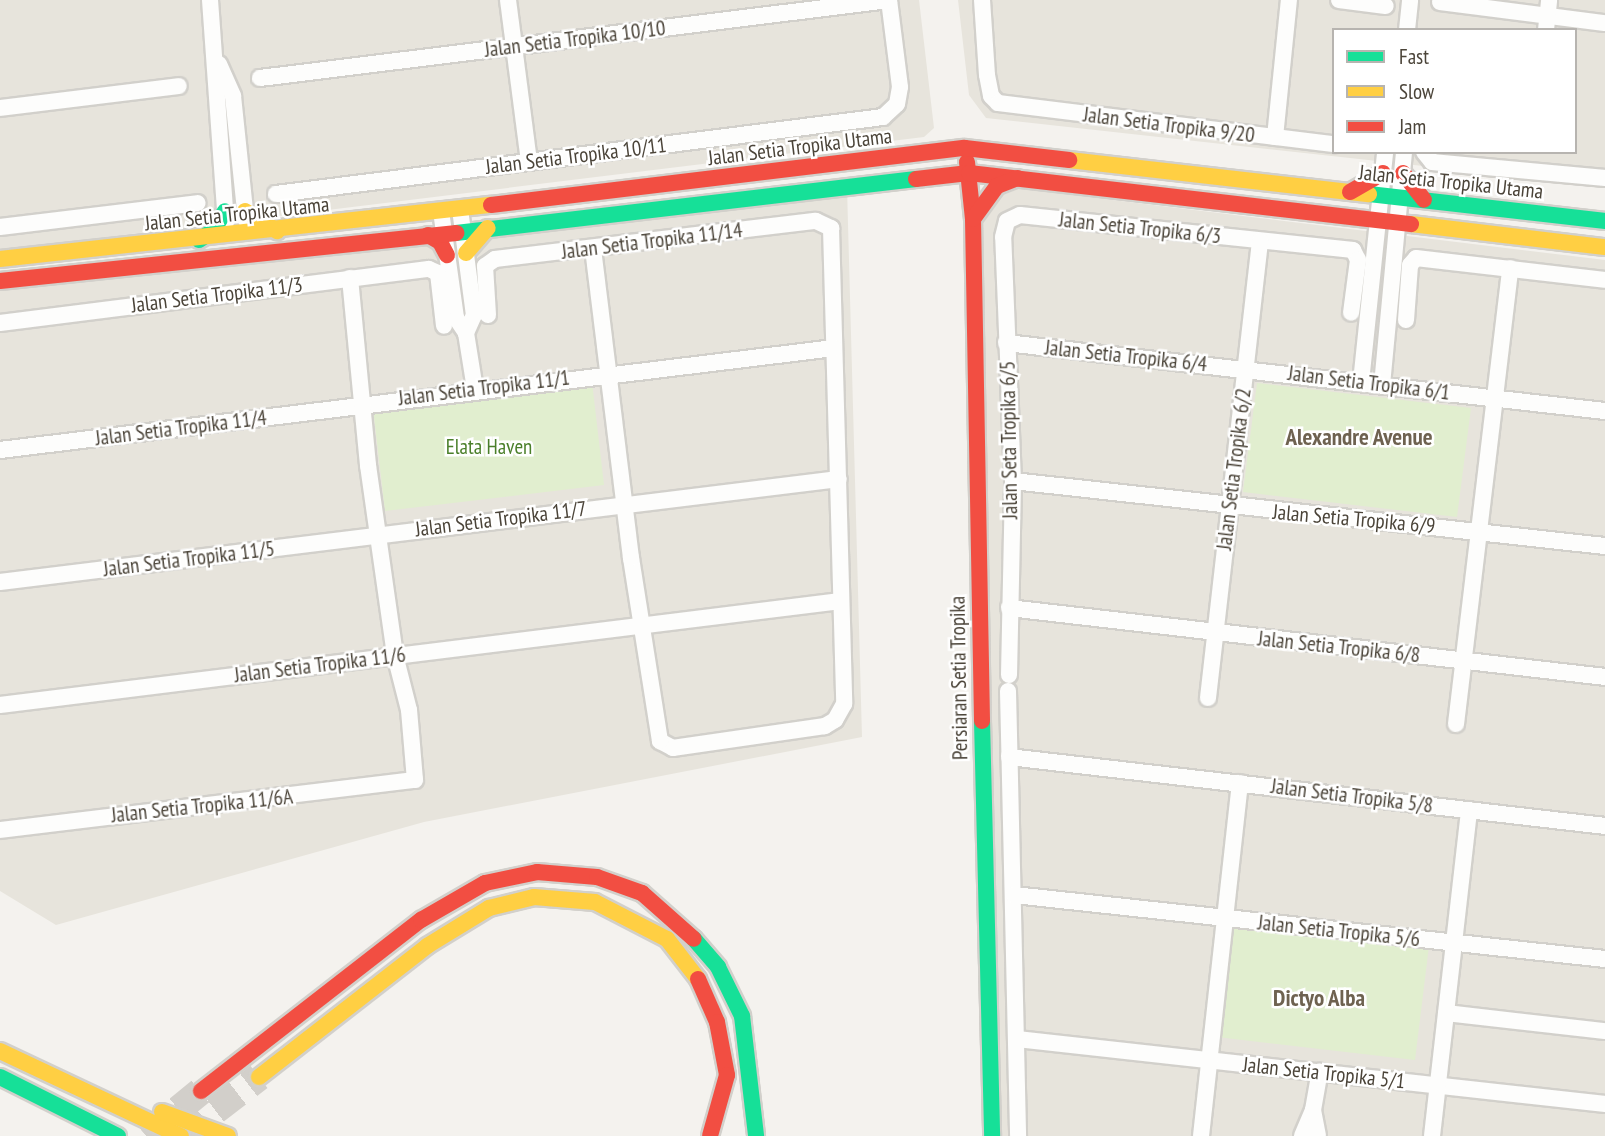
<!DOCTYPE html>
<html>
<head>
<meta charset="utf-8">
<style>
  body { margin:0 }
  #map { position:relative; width:1605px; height:1136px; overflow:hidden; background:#f4f2ee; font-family:"PT Sans Narrow",sans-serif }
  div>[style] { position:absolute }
  .residential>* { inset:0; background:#e7e4dc }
  .green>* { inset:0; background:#e1eecf }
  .highway-tunnel>* { height:28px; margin-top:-14px; transform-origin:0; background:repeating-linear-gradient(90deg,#d2cfca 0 28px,transparent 0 42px) }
  .roads { filter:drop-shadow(2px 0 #d2d0cb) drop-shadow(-2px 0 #d2d0cb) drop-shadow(0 2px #d2d0cb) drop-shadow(0 -2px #d2d0cb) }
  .street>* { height:16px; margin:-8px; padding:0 8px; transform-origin:8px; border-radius:8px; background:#fdfdfc }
  .fast>* { height:16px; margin:-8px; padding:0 8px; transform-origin:8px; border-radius:8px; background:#16e098 }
  .slow>* { height:16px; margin:-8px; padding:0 8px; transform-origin:8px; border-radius:8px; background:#ffcf43 }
  .jam>* { height:16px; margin:-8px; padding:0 8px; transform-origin:8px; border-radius:8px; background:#f24e42 }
  span { translate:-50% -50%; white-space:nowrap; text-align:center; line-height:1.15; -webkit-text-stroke:5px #fff; paint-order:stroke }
  .street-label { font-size:21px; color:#4b4439 }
  .park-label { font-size:21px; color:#4a7f2a }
  .neighbourhood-label { font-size:23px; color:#6e6250; font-weight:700 }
  .legend { position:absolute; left:1332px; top:28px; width:245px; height:126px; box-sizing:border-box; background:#fff; border:2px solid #b7b4b0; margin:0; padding:9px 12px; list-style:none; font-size:21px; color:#4b4439 }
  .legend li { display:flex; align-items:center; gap:14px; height:35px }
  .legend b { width:35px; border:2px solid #b7b4b0 }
</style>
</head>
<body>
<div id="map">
  <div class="residential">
    <div style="clip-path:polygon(0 0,919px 0,934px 128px,924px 137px,0 250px)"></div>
    <div style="clip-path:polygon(evenodd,958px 0,1605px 0,1605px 186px,986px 118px,969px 95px,958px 0,1334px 30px,1575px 30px,1575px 152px,1334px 152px,1334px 30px)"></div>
    <div style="clip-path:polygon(997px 186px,1605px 260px,1605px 1136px,990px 1136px,980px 196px)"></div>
    <div style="clip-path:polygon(847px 187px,862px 737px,424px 822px,56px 925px,0 891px,0 291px)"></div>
  </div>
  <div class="green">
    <div style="clip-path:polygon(592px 382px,604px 485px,385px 511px,373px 408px)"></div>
    <div style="clip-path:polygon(1257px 383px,1471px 408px,1457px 517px,1243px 492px)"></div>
    <div style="clip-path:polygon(1231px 923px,1429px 946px,1415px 1060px,1217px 1037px)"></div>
  </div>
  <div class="highway-tunnel">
    <div style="left:146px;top:1136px;width:71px;rotate:-39.3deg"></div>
    <div style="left:182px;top:1136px;width:97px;rotate:-37.5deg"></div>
  </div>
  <div class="roads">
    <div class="street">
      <div style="left:210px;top:0;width:223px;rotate:85.9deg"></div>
      <div style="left:508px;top:0;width:163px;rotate:82.6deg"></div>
      <div style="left:982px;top:0;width:75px;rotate:86.2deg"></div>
      <div style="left:987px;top:75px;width:21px;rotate:79deg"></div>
      <div style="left:991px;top:96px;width:10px;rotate:45deg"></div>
      <div style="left:998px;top:103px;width:338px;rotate:7deg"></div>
      <div style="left:1339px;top:0;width:47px;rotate:7.3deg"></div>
      <div style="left:1440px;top:2px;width:166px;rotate:7.3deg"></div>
      <div style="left:1407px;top:30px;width:30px;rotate:-84deg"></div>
      <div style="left:1546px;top:30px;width:30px;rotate:-84deg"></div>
      <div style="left:219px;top:64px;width:35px;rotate:66deg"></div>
      <div style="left:233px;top:96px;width:125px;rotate:84deg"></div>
      <div style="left:260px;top:78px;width:634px;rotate:-7.07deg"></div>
      <div style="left:0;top:108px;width:180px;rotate:-7deg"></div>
      <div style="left:1275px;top:137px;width:138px;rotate:-84.2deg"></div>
      <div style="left:1424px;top:152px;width:13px;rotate:51deg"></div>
      <div style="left:1432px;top:162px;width:174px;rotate:5.3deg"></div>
      <div style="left:276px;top:194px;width:612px;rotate:-7.23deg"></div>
      <div style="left:883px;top:117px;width:19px;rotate:-43deg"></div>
      <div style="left:897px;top:104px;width:17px;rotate:-80deg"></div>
      <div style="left:900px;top:87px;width:88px;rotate:-97.2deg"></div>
      <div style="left:460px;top:209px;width:107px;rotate:82.5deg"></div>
      <div style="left:474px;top:315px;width:20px;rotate:114deg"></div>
      <div style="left:441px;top:211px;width:108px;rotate:82deg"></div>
      <div style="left:456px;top:318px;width:18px;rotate:56deg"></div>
      <div style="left:466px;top:333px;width:57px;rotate:80.9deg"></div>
      <div style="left:0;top:227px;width:199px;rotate:-6.9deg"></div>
      <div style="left:488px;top:315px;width:49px;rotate:-93.5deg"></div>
      <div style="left:485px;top:266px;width:12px;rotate:-35deg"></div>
      <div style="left:495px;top:259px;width:323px;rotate:-6.8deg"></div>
      <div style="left:816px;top:221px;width:17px;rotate:25deg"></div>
      <div style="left:831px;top:228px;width:476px;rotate:88.4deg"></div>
      <div style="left:844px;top:704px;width:18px;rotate:119deg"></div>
      <div style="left:835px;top:720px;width:12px;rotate:149deg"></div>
      <div style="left:825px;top:726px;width:154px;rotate:171.8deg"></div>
      <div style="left:673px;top:748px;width:15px;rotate:-152deg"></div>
      <div style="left:660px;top:741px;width:185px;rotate:-99deg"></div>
      <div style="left:631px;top:558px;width:311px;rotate:-97deg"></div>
      <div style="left:1406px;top:320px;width:55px;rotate:-85.8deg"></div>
      <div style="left:1410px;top:265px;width:9px;rotate:-49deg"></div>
      <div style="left:1416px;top:258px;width:190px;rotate:6.6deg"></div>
      <div style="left:0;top:323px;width:432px;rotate:-7.2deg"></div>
      <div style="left:429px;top:269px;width:10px;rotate:24deg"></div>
      <div style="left:438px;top:273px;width:53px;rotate:83.5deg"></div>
      <div style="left:1006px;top:343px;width:603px;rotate:6.48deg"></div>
      <div style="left:1361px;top:382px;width:231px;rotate:-84deg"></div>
      <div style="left:1382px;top:385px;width:234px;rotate:-84.6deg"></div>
      <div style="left:0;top:450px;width:840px;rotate:-6.97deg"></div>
      <div style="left:1013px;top:481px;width:596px;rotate:6.27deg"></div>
      <div style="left:0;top:582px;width:845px;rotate:-7deg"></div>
      <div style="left:1009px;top:608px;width:600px;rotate:6.6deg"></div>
      <div style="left:1009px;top:675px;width:194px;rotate:-88.8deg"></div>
      <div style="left:1013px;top:481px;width:244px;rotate:-92.3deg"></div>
      <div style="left:1003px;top:237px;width:16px;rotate:-76deg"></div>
      <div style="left:1007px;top:221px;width:14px;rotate:-25deg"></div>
      <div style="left:1020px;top:215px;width:335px;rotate:6deg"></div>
      <div style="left:1353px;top:250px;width:11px;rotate:63deg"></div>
      <div style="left:1358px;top:260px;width:53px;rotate:97.5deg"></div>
      <div style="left:1008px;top:691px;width:445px;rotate:88.7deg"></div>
      <div style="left:1208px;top:698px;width:460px;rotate:-83.5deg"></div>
      <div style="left:0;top:705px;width:847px;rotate:-7.05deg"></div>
      <div style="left:1456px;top:724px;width:459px;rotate:-83.2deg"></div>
      <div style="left:1009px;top:757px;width:600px;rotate:6.6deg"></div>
      <div style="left:0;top:830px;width:418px;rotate:-6.9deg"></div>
      <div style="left:415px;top:780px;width:70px;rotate:-94.9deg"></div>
      <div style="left:409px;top:710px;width:57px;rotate:-104.3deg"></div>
      <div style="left:395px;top:655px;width:192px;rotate:-98.1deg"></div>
      <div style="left:368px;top:465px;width:188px;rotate:-95.5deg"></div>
      <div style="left:1014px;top:895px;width:594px;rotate:6.18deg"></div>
      <div style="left:1446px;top:1013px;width:160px;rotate:6.5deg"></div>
      <div style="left:1017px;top:1039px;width:592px;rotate:6.31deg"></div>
      <div style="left:1313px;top:1110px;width:26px;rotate:79deg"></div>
      <div style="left:1201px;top:1136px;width:355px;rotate:-83.7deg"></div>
      <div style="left:1302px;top:1136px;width:28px;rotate:-67deg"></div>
      <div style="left:1313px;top:1110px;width:39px;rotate:-80deg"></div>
      <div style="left:1432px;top:1136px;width:328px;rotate:-83.5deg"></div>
    </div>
    <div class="fast">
      <div style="left:1369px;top:194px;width:238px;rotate:6.5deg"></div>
      <div style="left:456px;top:233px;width:463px;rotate:-6.7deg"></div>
      <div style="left:199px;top:240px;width:17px;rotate:-33deg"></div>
      <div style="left:213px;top:231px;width:23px;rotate:-59deg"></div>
      <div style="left:982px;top:721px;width:415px;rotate:88.6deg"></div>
      <div style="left:694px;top:939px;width:37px;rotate:49deg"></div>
      <div style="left:718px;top:967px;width:55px;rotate:63.9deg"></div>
      <div style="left:742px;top:1016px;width:121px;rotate:83.3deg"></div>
      <div style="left:0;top:1077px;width:132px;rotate:26.6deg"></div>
    </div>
    <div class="slow">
      <div style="left:1069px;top:160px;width:302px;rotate:6.5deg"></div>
      <div style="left:245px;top:211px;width:38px;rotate:32deg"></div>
      <div style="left:1411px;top:224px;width:195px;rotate:6.8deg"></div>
      <div style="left:466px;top:253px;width:33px;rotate:-49deg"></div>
      <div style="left:0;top:259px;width:494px;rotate:-6.3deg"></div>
      <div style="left:0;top:1051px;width:200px;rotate:25.2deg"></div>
      <div style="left:259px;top:1077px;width:213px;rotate:-37.9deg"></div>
      <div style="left:427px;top:946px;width:73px;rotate:-31.5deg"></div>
      <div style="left:489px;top:908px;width:46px;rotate:-13.7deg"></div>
      <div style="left:534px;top:897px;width:61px;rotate:4.7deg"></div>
      <div style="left:595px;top:902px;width:81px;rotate:27.2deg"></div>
      <div style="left:667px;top:939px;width:51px;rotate:52.2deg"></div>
      <div style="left:162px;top:1112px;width:70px;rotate:20deg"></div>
    </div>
    <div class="jam">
      <div style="left:967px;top:162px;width:57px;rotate:84deg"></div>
      <div style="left:973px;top:219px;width:502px;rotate:88.97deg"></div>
      <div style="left:1403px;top:173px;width:34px;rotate:52deg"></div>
      <div style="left:916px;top:179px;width:53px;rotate:-6.5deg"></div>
      <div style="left:969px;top:173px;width:445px;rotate:6.6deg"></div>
      <div style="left:1350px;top:192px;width:38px;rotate:-30deg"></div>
      <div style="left:491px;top:205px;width:477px;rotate:-6.9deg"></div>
      <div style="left:965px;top:148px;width:105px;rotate:6.6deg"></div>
      <div style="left:973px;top:219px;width:41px;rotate:-54deg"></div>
      <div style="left:997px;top:186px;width:22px;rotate:-21deg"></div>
      <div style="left:428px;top:235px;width:14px;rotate:30deg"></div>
      <div style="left:440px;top:242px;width:15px;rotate:62deg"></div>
      <div style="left:0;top:281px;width:459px;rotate:-6deg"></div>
      <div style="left:698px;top:979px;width:47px;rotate:66.2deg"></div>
      <div style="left:717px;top:1022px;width:54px;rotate:79.3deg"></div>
      <div style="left:727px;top:1075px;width:63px;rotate:105.6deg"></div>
      <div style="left:201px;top:1091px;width:279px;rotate:-37.9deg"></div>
      <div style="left:421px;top:920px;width:74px;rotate:-30deg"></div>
      <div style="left:485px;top:883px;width:53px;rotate:-11.9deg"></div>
      <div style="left:537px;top:872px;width:60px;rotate:4.8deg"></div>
      <div style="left:597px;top:877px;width:48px;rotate:19.6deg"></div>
      <div style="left:642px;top:893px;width:69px;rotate:41.5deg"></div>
    </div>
  </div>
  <div class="street-label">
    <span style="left:575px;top:39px;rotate:-7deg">Jalan Setia Tropika 10/10</span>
    <span style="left:1169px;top:125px;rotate:7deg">Jalan Setia Tropika 9/20</span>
    <span style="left:800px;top:147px;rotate:-7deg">Jalan Setia Tropika Utama</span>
    <span style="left:576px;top:156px;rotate:-7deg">Jalan Setia Tropika 10/11</span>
    <span style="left:1451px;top:182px;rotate:6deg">Jalan Setia Tropika Utama</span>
    <span style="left:237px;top:214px;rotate:-6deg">Jalan Setia Tropika Utama</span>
    <span style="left:1140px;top:228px;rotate:6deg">Jalan Setia Tropika 6/3</span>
    <span style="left:652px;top:241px;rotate:-7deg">Jalan Setia Tropika 11/14</span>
    <span style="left:217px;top:295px;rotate:-7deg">Jalan Setia Tropika 11/3</span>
    <span style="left:1126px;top:356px;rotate:6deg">Jalan Setia Tropika 6/4</span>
    <span style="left:1369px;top:383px;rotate:7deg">Jalan Setia Tropika 6/1</span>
    <span style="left:484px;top:388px;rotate:-7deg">Jalan Setia Tropika 11/1</span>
    <span style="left:181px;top:428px;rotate:-7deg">Jalan Setia Tropika 11/4</span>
    <span style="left:1009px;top:440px;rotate:-91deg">Jalan Seta Tropika 6/5</span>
    <span style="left:1234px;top:469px;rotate:-83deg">Jalan Setia Tropika 6/2</span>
    <span style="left:501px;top:519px;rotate:-7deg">Jalan Setia Tropika 11/7</span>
    <span style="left:1354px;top:519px;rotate:5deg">Jalan Setia Tropika 6/9</span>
    <span style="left:189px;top:559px;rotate:-7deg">Jalan Setia Tropika 11/5</span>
    <span style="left:1339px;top:647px;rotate:6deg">Jalan Setia Tropika 6/8</span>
    <span style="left:320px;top:665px;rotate:-7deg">Jalan Setia Tropika 11/6</span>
    <span style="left:959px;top:678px;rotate:-91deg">Persiaran Setia Tropika</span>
    <span style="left:1352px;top:796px;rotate:7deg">Jalan Setia Tropika 5/8</span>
    <span style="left:202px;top:806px;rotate:-6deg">Jalan Setia Tropika 11/6A</span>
    <span style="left:1339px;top:931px;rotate:6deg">Jalan Setia Tropika 5/6</span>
    <span style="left:1324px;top:1073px;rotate:6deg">Jalan Setia Tropika 5/1</span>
  </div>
  <div class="park-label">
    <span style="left:489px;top:447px">Elata Haven</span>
  </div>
  <div class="neighbourhood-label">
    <span style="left:1359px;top:437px">Alexandre Avenue</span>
    <span style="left:1319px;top:998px">Dictyo Alba</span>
  </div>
  <ul class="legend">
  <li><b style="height:9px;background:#16e098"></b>Fast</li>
  <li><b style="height:9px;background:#ffcf43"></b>Slow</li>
  <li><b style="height:9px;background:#f24e42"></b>Jam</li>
  </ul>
</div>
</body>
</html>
